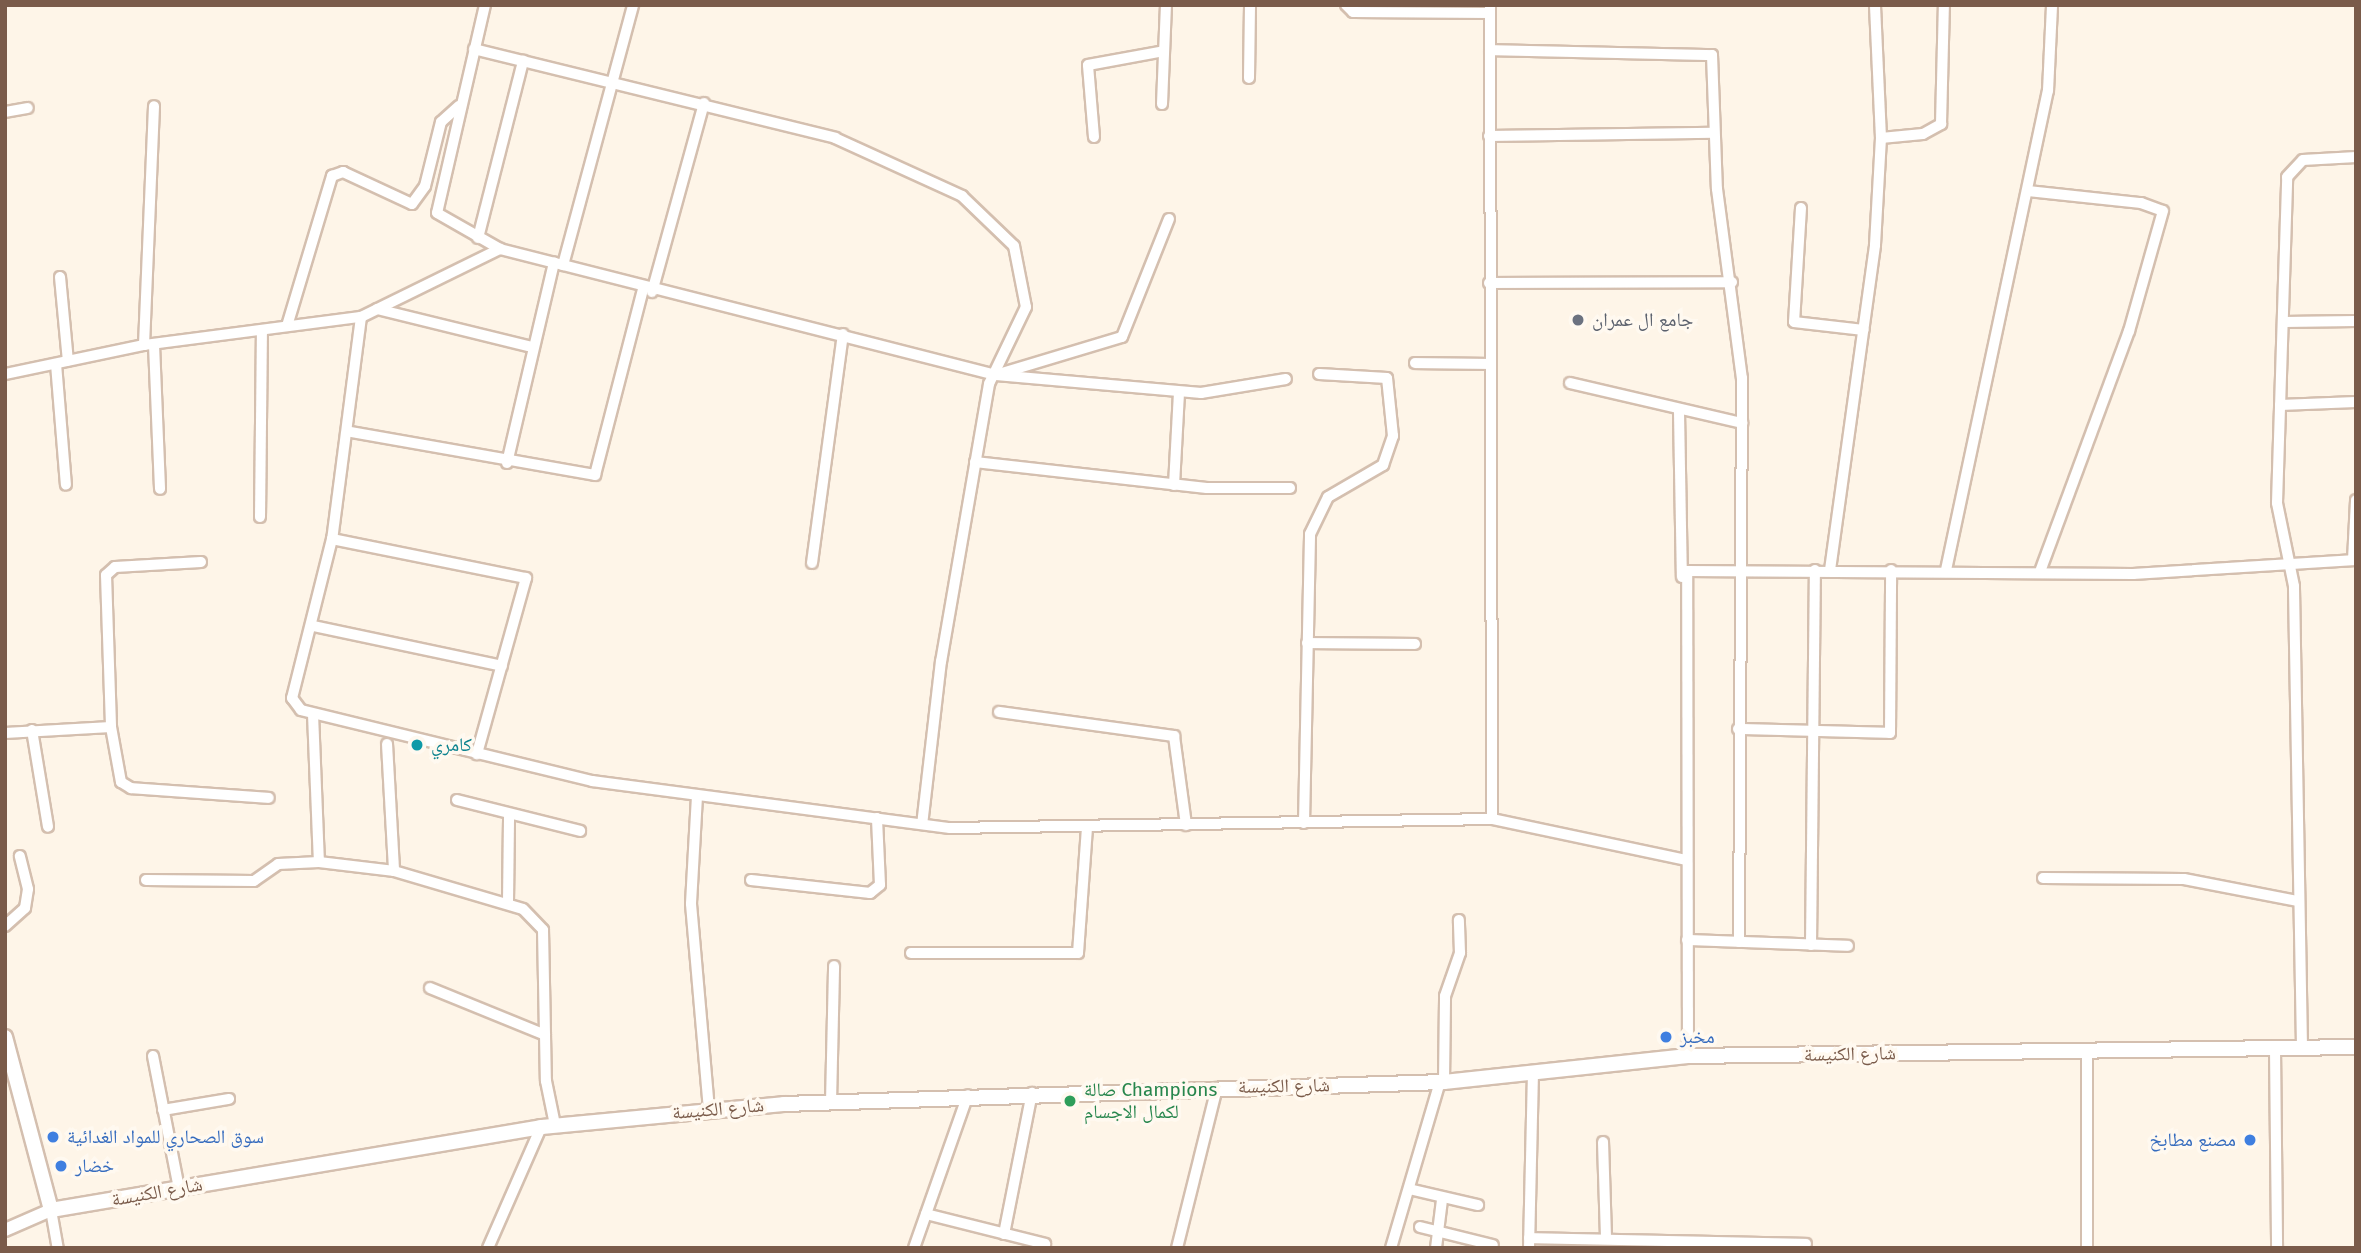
<!DOCTYPE html>
<html>
<head>
<meta charset="utf-8">
<style>
  body { margin:0 }
  #map { position:relative; width:2361px; height:1253px; overflow:hidden; background:#fef5e8; font-family:"Fira Sans","Noto Naskh Arabic",sans-serif }
  div>[style] { position:absolute }
  .roads { filter:drop-shadow(2px 0 #d4bfaf) drop-shadow(-2px 0 #d4bfaf) drop-shadow(0 2px #d4bfaf) drop-shadow(0 -2px #d4bfaf) }
  .minor>* { height:10px; margin:-5px; padding:0 5px; transform-origin:5px; border-radius:5px; background:#fff }
  .tertiary>* { height:12px; margin:-6px; padding:0 6px; transform-origin:6px; border-radius:6px; background:#fff }
  .secondary>* { height:14px; margin:-7px; padding:0 7px; transform-origin:7px; border-radius:7px; background:#fff }
  .dots>* { width:19px; height:19px; translate:-50% -50%; box-sizing:border-box; border:4px solid #fff9f0; border-radius:50% }
  span { translate:-50% -50%; white-space:nowrap; text-align:center; line-height:1.15; -webkit-text-stroke:7px #fff9f0; paint-order:stroke }
  .worship-label { font-size:19px; color:#5b616d }
  .left { translate:0 -50%; text-align:left }
  .culture-label { font-size:19px; color:#0d838f }
  .shop-label { font-size:19px; color:#366cbe }
  .right { translate:-100% -50%; text-align:right }
  .street-label { font-size:19px; color:#7a5b4a }
  .leisure-label { font-size:19px; color:#27864d }
  .frame { position:absolute; inset:0; border:7px solid #7a5b4a; pointer-events:none }
</style>
</head>
<body>
<div id="map">
  <div class="roads">
    <div class="minor">
      <div style="left:485px;top:5px;width:213px;rotate:103deg"></div>
      <div style="left:437px;top:213px;width:73px;rotate:29.7deg"></div>
      <div style="left:500px;top:249px;width:512px;rotate:14.25deg"></div>
      <div style="left:996px;top:375px;width:206px;rotate:5deg"></div>
      <div style="left:1201px;top:393px;width:86px;rotate:-9.4deg"></div>
      <div style="left:1346px;top:5px;width:10px;rotate:45deg"></div>
      <div style="left:1353px;top:12px;width:137px;rotate:0.4deg"></div>
      <div style="left:1490px;top:5px;width:814px;rotate:89.86deg"></div>
      <div style="left:474px;top:49px;width:372px;rotate:13.8deg"></div>
      <div style="left:835px;top:138px;width:140px;rotate:24.5deg"></div>
      <div style="left:962px;top:196px;width:72px;rotate:43.9deg"></div>
      <div style="left:1014px;top:246px;width:62px;rotate:78.9deg"></div>
      <div style="left:1026px;top:307px;width:85px;rotate:115.7deg"></div>
      <div style="left:989px;top:384px;width:281px;rotate:99.8deg"></div>
      <div style="left:941px;top:661px;width:164px;rotate:96.6deg"></div>
      <div style="left:1490px;top:50px;width:222px;rotate:1.3deg"></div>
      <div style="left:1712px;top:55px;width:134px;rotate:87.9deg"></div>
      <div style="left:1717px;top:189px;width:191px;rotate:82.5deg"></div>
      <div style="left:1742px;top:378px;width:564px;rotate:90.3deg"></div>
      <div style="left:1249px;top:78px;width:73px;rotate:-89.2deg"></div>
      <div style="left:1162px;top:104px;width:99px;rotate:-87.7deg"></div>
      <div style="left:5px;top:112px;width:23px;rotate:-10deg"></div>
      <div style="left:1489px;top:136px;width:225px;rotate:-0.8deg"></div>
      <div style="left:1094px;top:137px;width:72px;rotate:-94.8deg"></div>
      <div style="left:1088px;top:65px;width:77px;rotate:-10.4deg"></div>
      <div style="left:1881px;top:138px;width:42px;rotate:-5.4deg"></div>
      <div style="left:1923px;top:134px;width:21px;rotate:-29deg"></div>
      <div style="left:1941px;top:124px;width:119px;rotate:-88.6deg"></div>
      <div style="left:2028px;top:191px;width:114px;rotate:6.1deg"></div>
      <div style="left:2141px;top:203px;width:23px;rotate:20deg"></div>
      <div style="left:2163px;top:211px;width:125px;rotate:105.8deg"></div>
      <div style="left:2129px;top:331px;width:257px;rotate:110.3deg"></div>
      <div style="left:1801px;top:208px;width:114px;rotate:93.5deg"></div>
      <div style="left:1794px;top:322px;width:70px;rotate:6.5deg"></div>
      <div style="left:478px;top:238px;width:183px;rotate:-75.7deg"></div>
      <div style="left:563px;top:265px;width:269px;rotate:-74.9deg"></div>
      <div style="left:60px;top:277px;width:84px;rotate:84.6deg"></div>
      <div style="left:1489px;top:283px;width:243px;rotate:-0.2deg"></div>
      <div style="left:652px;top:292px;width:196px;rotate:-74.6deg"></div>
      <div style="left:377px;top:309px;width:160px;rotate:13.8deg"></div>
      <div style="left:361px;top:317px;width:224px;rotate:97.4deg"></div>
      <div style="left:332px;top:539px;width:164px;rotate:104.1deg"></div>
      <div style="left:292px;top:698px;width:15px;rotate:53deg"></div>
      <div style="left:301px;top:710px;width:300px;rotate:13.7deg"></div>
      <div style="left:592px;top:781px;width:361px;rotate:7.5deg"></div>
      <div style="left:950px;top:828px;width:542px;rotate:-0.95deg"></div>
      <div style="left:1492px;top:819px;width:199px;rotate:11.9deg"></div>
      <div style="left:2284px;top:322px;width:72px;rotate:-0.8deg"></div>
      <div style="left:287px;top:326px;width:157px;rotate:-73.3deg"></div>
      <div style="left:332px;top:176px;width:12px;rotate:-20deg"></div>
      <div style="left:343px;top:172px;width:76px;rotate:24.9deg"></div>
      <div style="left:412px;top:204px;width:22px;rotate:-54deg"></div>
      <div style="left:425px;top:186px;width:66px;rotate:-76deg"></div>
      <div style="left:441px;top:122px;width:24px;rotate:-42deg"></div>
      <div style="left:144px;top:345px;width:239px;rotate:-87.6deg"></div>
      <div style="left:154px;top:345px;width:144px;rotate:87.6deg"></div>
      <div style="left:1415px;top:363px;width:73px;rotate:0.8deg"></div>
      <div style="left:56px;top:364px;width:121px;rotate:85.3deg"></div>
      <div style="left:1002px;top:373px;width:125px;rotate:-16.7deg"></div>
      <div style="left:1122px;top:337px;width:127px;rotate:-68.3deg"></div>
      <div style="left:5px;top:374px;width:142px;rotate:-11.8deg"></div>
      <div style="left:144px;top:345px;width:219px;rotate:-7.4deg"></div>
      <div style="left:361px;top:317px;width:155px;rotate:-26.1deg"></div>
      <div style="left:1570px;top:383px;width:177px;rotate:13.1deg"></div>
      <div style="left:2280px;top:405px;width:76px;rotate:-2.3deg"></div>
      <div style="left:1679px;top:412px;width:165px;rotate:89deg"></div>
      <div style="left:351px;top:432px;width:248px;rotate:10deg"></div>
      <div style="left:595px;top:475px;width:192px;rotate:-75.5deg"></div>
      <div style="left:975px;top:462px;width:233px;rotate:6.4deg"></div>
      <div style="left:1207px;top:488px;width:83px"></div>
      <div style="left:507px;top:463px;width:206px;rotate:-76.8deg"></div>
      <div style="left:1174px;top:485px;width:92px;rotate:-86.9deg"></div>
      <div style="left:260px;top:517px;width:187px;rotate:-89.4deg"></div>
      <div style="left:332px;top:539px;width:198px;rotate:11.4deg"></div>
      <div style="left:526px;top:578px;width:183px;rotate:105.6deg"></div>
      <div style="left:2353px;top:560px;width:60px;rotate:-87.1deg"></div>
      <div style="left:201px;top:562px;width:86px;rotate:176.7deg"></div>
      <div style="left:115px;top:567px;width:12px;rotate:138deg"></div>
      <div style="left:106px;top:575px;width:152px;rotate:88.1deg"></div>
      <div style="left:111px;top:727px;width:56px;rotate:79.7deg"></div>
      <div style="left:121px;top:782px;width:12px;rotate:31deg"></div>
      <div style="left:131px;top:788px;width:138px;rotate:4.1deg"></div>
      <div style="left:812px;top:563px;width:231px;rotate:-82.3deg"></div>
      <div style="left:1830px;top:570px;width:328px;rotate:-82.1deg"></div>
      <div style="left:1875px;top:245px;width:107px;rotate:-86.8deg"></div>
      <div style="left:1881px;top:138px;width:133px;rotate:-92.6deg"></div>
      <div style="left:1946px;top:570px;width:490px;rotate:-78deg"></div>
      <div style="left:2048px;top:91px;width:86px;rotate:-87.3deg"></div>
      <div style="left:313px;top:626px;width:193px;rotate:11.9deg"></div>
      <div style="left:1307px;top:643px;width:108px;rotate:0.5deg"></div>
      <div style="left:999px;top:712px;width:177px;rotate:7.8deg"></div>
      <div style="left:1174px;top:736px;width:90px;rotate:82.3deg"></div>
      <div style="left:313px;top:714px;width:148px;rotate:87.7deg"></div>
      <div style="left:1738px;top:729px;width:152px;rotate:1.5deg"></div>
      <div style="left:1890px;top:733px;width:163px;rotate:-89.6deg"></div>
      <div style="left:32px;top:730px;width:98px;rotate:80.6deg"></div>
      <div style="left:5px;top:733px;width:106px;rotate:-3.2deg"></div>
      <div style="left:387px;top:744px;width:127px;rotate:86.8deg"></div>
      <div style="left:697px;top:796px;width:108px;rotate:93.2deg"></div>
      <div style="left:691px;top:904px;width:207px;rotate:85deg"></div>
      <div style="left:457px;top:800px;width:127px;rotate:14.1deg"></div>
      <div style="left:1304px;top:823px;width:289px;rotate:-88.8deg"></div>
      <div style="left:1310px;top:534px;width:41px;rotate:-64.1deg"></div>
      <div style="left:1328px;top:497px;width:64px;rotate:-30.2deg"></div>
      <div style="left:1383px;top:465px;width:31px;rotate:-71deg"></div>
      <div style="left:1393px;top:436px;width:58px;rotate:-95.9deg"></div>
      <div style="left:1387px;top:378px;width:68px;rotate:-176.6deg"></div>
      <div style="left:2043px;top:878px;width:141px;rotate:0.4deg"></div>
      <div style="left:2184px;top:879px;width:115px;rotate:11deg"></div>
      <div style="left:146px;top:880px;width:108px;rotate:0.5deg"></div>
      <div style="left:254px;top:881px;width:29px;rotate:-35deg"></div>
      <div style="left:278px;top:864px;width:41px;rotate:-2.8deg"></div>
      <div style="left:319px;top:862px;width:76px;rotate:6.8deg"></div>
      <div style="left:394px;top:871px;width:134px;rotate:16.4deg"></div>
      <div style="left:523px;top:909px;width:29px;rotate:46deg"></div>
      <div style="left:543px;top:930px;width:151px;rotate:88.9deg"></div>
      <div style="left:546px;top:1081px;width:45px;rotate:78.4deg"></div>
      <div style="left:751px;top:880px;width:120px;rotate:6.2deg"></div>
      <div style="left:870px;top:893px;width:13px;rotate:-39deg"></div>
      <div style="left:880px;top:885px;width:67px;rotate:-92.6deg"></div>
      <div style="left:508px;top:902px;width:88px;rotate:-89.3deg"></div>
      <div style="left:5px;top:926px;width:27px;rotate:-42deg"></div>
      <div style="left:25px;top:908px;width:19px;rotate:-81deg"></div>
      <div style="left:28px;top:889px;width:34px;rotate:-104deg"></div>
      <div style="left:1687px;top:940px;width:161px;rotate:2.1deg"></div>
      <div style="left:1811px;top:945px;width:375px;rotate:-89.4deg"></div>
      <div style="left:911px;top:953px;width:167px"></div>
      <div style="left:1078px;top:953px;width:126px;rotate:-85.9deg"></div>
      <div style="left:430px;top:988px;width:124px;rotate:22.2deg"></div>
      <div style="left:2302px;top:1047px;width:461px;rotate:-91deg"></div>
      <div style="left:2294px;top:586px;width:85px;rotate:-101.6deg"></div>
      <div style="left:2277px;top:503px;width:326px;rotate:-88.2deg"></div>
      <div style="left:2287px;top:177px;width:23px;rotate:-47deg"></div>
      <div style="left:2303px;top:160px;width:53px;rotate:-3.2deg"></div>
      <div style="left:2275px;top:1049px;width:199px;rotate:89.4deg"></div>
      <div style="left:153px;top:1056px;width:135px;rotate:78.9deg"></div>
      <div style="left:1688px;top:1056px;width:485px;rotate:-90.1deg"></div>
      <div style="left:1687px;top:571px;width:446px;rotate:0.4deg"></div>
      <div style="left:2133px;top:574px;width:223px;rotate:-3.6deg"></div>
      <div style="left:1444px;top:1082px;width:86px;rotate:-89.3deg"></div>
      <div style="left:1445px;top:996px;width:46px;rotate:-70.8deg"></div>
      <div style="left:1460px;top:953px;width:33px;rotate:-92deg"></div>
      <div style="left:831px;top:1102px;width:136px;rotate:-88.7deg"></div>
      <div style="left:163px;top:1110px;width:67px;rotate:-9.5deg"></div>
      <div style="left:1603px;top:1142px;width:96px;rotate:88.2deg"></div>
      <div style="left:1409px;top:1189px;width:71px;rotate:13.1deg"></div>
      <div style="left:51px;top:1210px;width:39px;rotate:80deg"></div>
      <div style="left:926px;top:1214px;width:123px;rotate:14.1deg"></div>
      <div style="left:1420px;top:1227px;width:75px;rotate:13.9deg"></div>
      <div style="left:1004px;top:1234px;width:144px;rotate:-78.8deg"></div>
      <div style="left:1529px;top:1238px;width:277px;rotate:1.2deg"></div>
      <div style="left:488px;top:1248px;width:132px;rotate:-66.3deg"></div>
      <div style="left:914px;top:1248px;width:162px;rotate:-70.6deg"></div>
      <div style="left:1177px;top:1248px;width:165px;rotate:-76deg"></div>
      <div style="left:1391px;top:1248px;width:173px;rotate:-73.6deg"></div>
      <div style="left:1436px;top:1248px;width:48px;rotate:-82.9deg"></div>
      <div style="left:1529px;top:1248px;width:173px;rotate:-88.7deg"></div>
      <div style="left:2087px;top:1248px;width:196px;rotate:-90deg"></div>
    </div>
    <div class="tertiary">
      <div style="left:5px;top:1230px;width:50px;rotate:-23.5deg"></div>
    </div>
    <div class="secondary">
      <div style="left:5px;top:1037px;width:179px;rotate:75.1deg"></div>
      <div style="left:51px;top:1210px;width:497px;rotate:-9.6deg"></div>
      <div style="left:541px;top:1127px;width:244px;rotate:-5.4deg"></div>
      <div style="left:784px;top:1104px;width:660px;rotate:-1.91deg"></div>
      <div style="left:1444px;top:1082px;width:245px;rotate:-6.1deg"></div>
      <div style="left:1688px;top:1056px;width:668px;rotate:-0.77deg"></div>
    </div>
  </div>
  <div class="dots">
    <div style="left:1578px;top:320px;background:#6b7280"></div>
    <div style="left:417px;top:745px;background:#0f9aa8"></div>
    <div style="left:1666px;top:1037px;background:#3f7fe0"></div>
    <div style="left:1070px;top:1101px;background:#2e9e5b"></div>
    <div style="left:53px;top:1137px;background:#3f7fe0"></div>
    <div style="left:2250px;top:1140px;background:#3f7fe0"></div>
    <div style="left:61px;top:1166px;background:#3f7fe0"></div>
  </div>
  <div class="worship-label">
    <span class="left" style="left:1592px;top:320px">جامع ال عمران</span>
  </div>
  <div class="culture-label">
    <span class="left" style="left:431px;top:745px">كامري</span>
  </div>
  <div class="shop-label">
    <span class="left" style="left:1680px;top:1037px">مخبز</span>
    <span class="left" style="left:67px;top:1137px">سوق الصحاري للمواد الغدائية</span>
    <span class="right" style="left:2236px;top:1140px">مصنع مطابخ</span>
    <span class="left" style="left:75px;top:1166px">خضار</span>
  </div>
  <div class="street-label">
    <span style="left:1850px;top:1054px;rotate:-1deg">شارع الكنيسة</span>
    <span style="left:1284px;top:1086px;rotate:-1deg">شارع الكنيسة</span>
    <span style="left:718px;top:1109px;rotate:-5deg">شارع الكنيسة</span>
    <span style="left:157px;top:1192px;rotate:-10deg">شارع الكنيسة</span>
  </div>
  <div class="leisure-label">
    <span class="left" style="left:1084px;top:1101px">صالة Champions<br>لكمال الاجسام</span>
  </div>
  <div class="frame"></div>
</div>
</body>
</html>
